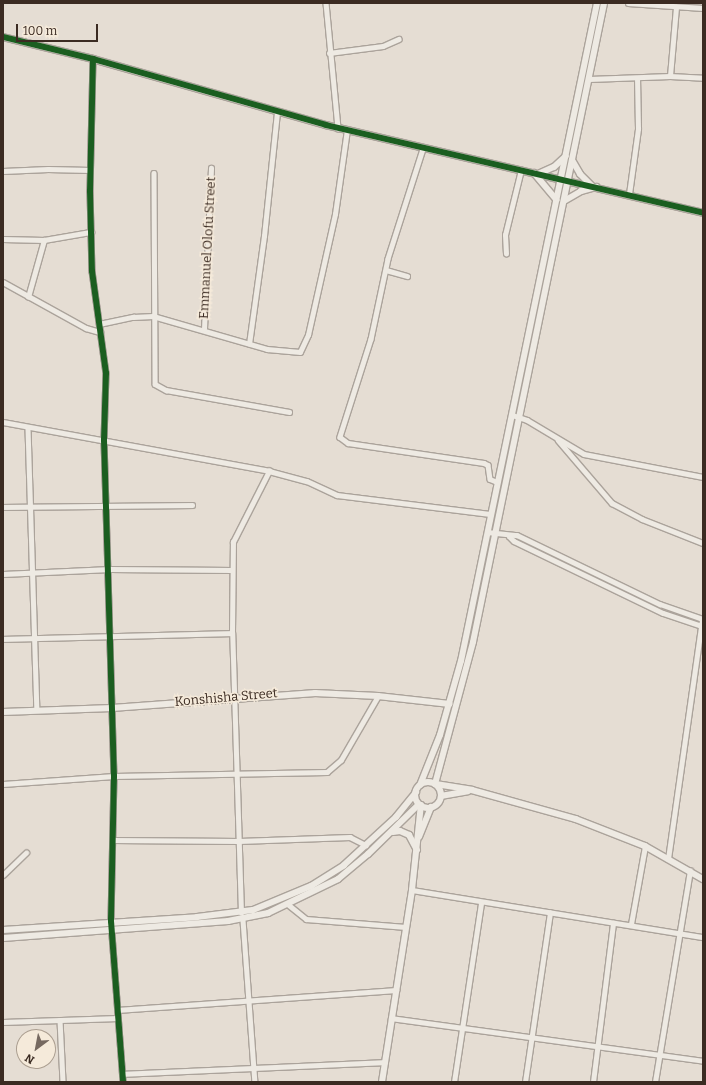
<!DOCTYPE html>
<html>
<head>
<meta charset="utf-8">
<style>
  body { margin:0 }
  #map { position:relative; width:706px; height:1085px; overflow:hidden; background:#e5ddd3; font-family:Bitter,serif }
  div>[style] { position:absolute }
  .roads { filter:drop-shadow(1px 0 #aba39b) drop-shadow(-1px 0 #aba39b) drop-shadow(0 1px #aba39b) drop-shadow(0 -1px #aba39b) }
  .minor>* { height:4.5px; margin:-2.25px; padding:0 2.25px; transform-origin:2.25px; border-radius:2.25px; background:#eeeae3 }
  .tertiary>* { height:5.5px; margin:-2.75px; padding:0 2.75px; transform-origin:2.75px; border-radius:2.75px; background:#eeeae3 }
  .secondary>* { height:6px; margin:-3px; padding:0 3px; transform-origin:3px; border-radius:3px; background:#eeeae3 }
  .secondary>.ring { margin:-3px; padding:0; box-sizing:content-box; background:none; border:6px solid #eeeae3; border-radius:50% }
  .cycleway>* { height:6px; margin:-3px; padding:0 3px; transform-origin:3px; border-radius:3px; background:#1b5e20 }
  span { translate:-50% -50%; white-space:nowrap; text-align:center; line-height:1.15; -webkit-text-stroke:3px #f5eada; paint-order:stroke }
  .street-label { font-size:13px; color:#3b2b22 }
  .frame { position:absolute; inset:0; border:4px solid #3b2b22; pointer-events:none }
  .north { position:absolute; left:16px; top:1029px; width:40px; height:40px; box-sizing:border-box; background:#f5eada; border:1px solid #ab9e90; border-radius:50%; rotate:212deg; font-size:11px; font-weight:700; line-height:16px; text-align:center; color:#3b2b22 }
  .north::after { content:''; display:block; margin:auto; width:14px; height:18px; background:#766960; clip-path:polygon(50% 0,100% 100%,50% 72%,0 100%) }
  .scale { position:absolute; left:16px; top:24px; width:82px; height:18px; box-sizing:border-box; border:2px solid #3b2b22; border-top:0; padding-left:5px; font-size:12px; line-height:14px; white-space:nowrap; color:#3b2b22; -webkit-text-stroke:3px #f5eada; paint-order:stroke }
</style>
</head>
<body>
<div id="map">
  <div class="roads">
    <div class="minor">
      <div style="left:326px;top:3px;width:126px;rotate:84.5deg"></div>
      <div style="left:628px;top:3px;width:75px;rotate:3.8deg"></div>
      <div style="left:329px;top:53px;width:54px;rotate:-7.4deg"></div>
      <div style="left:383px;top:46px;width:17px;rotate:-24deg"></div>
      <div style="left:93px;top:59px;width:132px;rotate:91.3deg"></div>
      <div style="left:90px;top:191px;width:80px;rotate:88.6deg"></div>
      <div style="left:92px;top:271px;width:103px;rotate:82.2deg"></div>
      <div style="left:106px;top:373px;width:67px;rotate:91.7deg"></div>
      <div style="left:104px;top:440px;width:336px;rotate:88.3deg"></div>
      <div style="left:114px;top:776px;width:145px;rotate:91.2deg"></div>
      <div style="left:111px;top:921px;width:161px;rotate:85.7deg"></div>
      <div style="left:670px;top:76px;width:69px;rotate:-85deg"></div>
      <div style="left:589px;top:79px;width:81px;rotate:-2.1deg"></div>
      <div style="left:670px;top:76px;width:33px;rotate:3deg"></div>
      <div style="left:423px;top:149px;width:115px;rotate:107.7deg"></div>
      <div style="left:388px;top:259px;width:82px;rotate:102deg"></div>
      <div style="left:371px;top:339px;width:103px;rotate:107.6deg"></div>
      <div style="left:340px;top:437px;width:10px;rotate:37deg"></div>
      <div style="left:348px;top:443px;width:137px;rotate:8.4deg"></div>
      <div style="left:484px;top:463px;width:4px;rotate:27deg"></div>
      <div style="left:488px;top:465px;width:14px;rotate:82deg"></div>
      <div style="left:490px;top:479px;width:8px;rotate:23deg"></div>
      <div style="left:3px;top:171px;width:45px;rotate:-2.5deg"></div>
      <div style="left:48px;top:169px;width:42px;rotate:1.4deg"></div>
      <div style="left:154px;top:173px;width:211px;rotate:89.7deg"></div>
      <div style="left:155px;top:384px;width:13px;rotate:29deg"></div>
      <div style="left:166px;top:390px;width:125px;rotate:10.1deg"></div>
      <div style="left:629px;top:194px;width:66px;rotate:-82.1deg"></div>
      <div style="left:638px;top:129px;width:50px;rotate:-91.1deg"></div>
      <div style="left:3px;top:239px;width:41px;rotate:1.4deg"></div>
      <div style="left:44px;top:240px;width:48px;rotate:-9.7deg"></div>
      <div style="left:506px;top:254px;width:19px;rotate:-93deg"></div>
      <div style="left:505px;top:235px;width:67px;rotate:-76.2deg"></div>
      <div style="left:386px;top:270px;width:22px;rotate:16deg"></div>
      <div style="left:3px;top:282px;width:95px;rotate:29deg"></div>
      <div style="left:86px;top:328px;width:15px;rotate:16deg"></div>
      <div style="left:28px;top:297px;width:59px;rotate:-74.3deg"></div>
      <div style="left:99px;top:324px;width:35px;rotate:-12deg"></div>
      <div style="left:133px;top:317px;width:20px;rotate:-3deg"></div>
      <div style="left:153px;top:316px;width:119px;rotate:16.1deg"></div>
      <div style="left:267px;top:349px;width:33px;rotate:5deg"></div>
      <div style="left:300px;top:352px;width:19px;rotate:-65deg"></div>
      <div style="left:308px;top:335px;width:124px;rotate:-77.4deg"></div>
      <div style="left:335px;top:214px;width:85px;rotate:-81.9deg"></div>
      <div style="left:204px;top:329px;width:161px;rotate:-87.5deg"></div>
      <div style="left:249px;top:344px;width:109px;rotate:-82.1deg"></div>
      <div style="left:264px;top:236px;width:125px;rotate:-84deg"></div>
      <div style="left:512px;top:415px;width:16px;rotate:18deg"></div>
      <div style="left:527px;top:420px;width:66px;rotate:30.8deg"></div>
      <div style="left:584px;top:454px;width:121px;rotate:10.9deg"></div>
      <div style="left:3px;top:422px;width:270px;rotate:10.4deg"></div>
      <div style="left:269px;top:471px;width:39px;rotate:15deg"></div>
      <div style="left:307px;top:481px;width:33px;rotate:25deg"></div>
      <div style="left:337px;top:495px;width:154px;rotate:7.1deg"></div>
      <div style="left:28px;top:428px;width:282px;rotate:88.2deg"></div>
      <div style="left:558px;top:440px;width:83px;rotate:49.4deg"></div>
      <div style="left:612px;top:503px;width:34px;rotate:28deg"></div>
      <div style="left:642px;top:519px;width:66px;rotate:21.5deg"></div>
      <div style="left:3px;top:507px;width:189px;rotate:-0.6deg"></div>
      <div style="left:487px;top:532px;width:30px;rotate:6deg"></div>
      <div style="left:517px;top:535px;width:159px;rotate:25.8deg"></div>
      <div style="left:660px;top:604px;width:46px;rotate:19.2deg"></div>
      <div style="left:509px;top:536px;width:7px;rotate:45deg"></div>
      <div style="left:514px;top:541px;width:165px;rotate:25.8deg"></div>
      <div style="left:663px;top:613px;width:41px;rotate:18.4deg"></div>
      <div style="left:3px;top:574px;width:107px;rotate:-2.7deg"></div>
      <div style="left:110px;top:569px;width:122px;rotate:0.5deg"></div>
      <div style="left:3px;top:639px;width:229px;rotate:-1.5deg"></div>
      <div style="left:3px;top:784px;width:111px;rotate:-4.1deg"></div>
      <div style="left:114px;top:776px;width:213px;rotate:-1.1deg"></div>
      <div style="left:327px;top:772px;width:18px;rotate:-41deg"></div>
      <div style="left:341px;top:760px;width:74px;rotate:-60deg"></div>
      <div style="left:113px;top:840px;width:126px;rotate:0.5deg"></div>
      <div style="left:239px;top:841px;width:111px;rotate:-2.1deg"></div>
      <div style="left:350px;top:837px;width:18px;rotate:27deg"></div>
      <div style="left:668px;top:859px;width:242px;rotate:-81.9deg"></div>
      <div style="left:3px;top:875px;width:32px;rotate:-44deg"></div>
      <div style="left:412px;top:890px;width:295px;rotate:9.2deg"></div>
      <div style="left:289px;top:905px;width:22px;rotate:39deg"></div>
      <div style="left:306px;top:919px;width:100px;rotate:4.6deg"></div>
      <div style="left:241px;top:913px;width:280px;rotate:-91.8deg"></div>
      <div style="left:232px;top:633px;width:91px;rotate:-89.4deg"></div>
      <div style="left:233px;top:542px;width:80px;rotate:-63.1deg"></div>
      <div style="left:243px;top:920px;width:162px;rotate:85.8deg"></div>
      <div style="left:631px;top:924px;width:79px;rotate:-79.8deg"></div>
      <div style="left:117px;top:1010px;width:280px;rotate:-4.1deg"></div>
      <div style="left:391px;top:1018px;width:315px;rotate:7.8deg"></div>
      <div style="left:60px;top:1020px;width:62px;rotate:87.2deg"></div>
      <div style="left:3px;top:1022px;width:115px;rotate:-2deg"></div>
      <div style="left:122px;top:1074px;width:263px;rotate:-2.6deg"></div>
      <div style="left:454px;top:1082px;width:181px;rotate:-81.4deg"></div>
      <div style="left:525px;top:1082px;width:171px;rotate:-81.6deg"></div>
      <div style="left:593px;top:1082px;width:160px;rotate:-82.8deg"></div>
      <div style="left:655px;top:1082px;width:214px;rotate:-80.6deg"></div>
    </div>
    <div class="tertiary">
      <div style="left:3px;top:37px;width:93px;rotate:13.7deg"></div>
      <div style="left:93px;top:59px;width:242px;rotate:15.8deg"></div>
      <div style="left:326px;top:125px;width:387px;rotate:13.1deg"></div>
      <div style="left:3px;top:712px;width:109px;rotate:-2.1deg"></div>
      <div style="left:112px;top:708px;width:204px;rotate:-4.2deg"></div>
      <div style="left:315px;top:693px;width:63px;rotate:2.7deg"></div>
      <div style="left:378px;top:696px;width:72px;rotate:6.3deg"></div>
      <div style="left:436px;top:784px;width:36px;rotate:9deg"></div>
      <div style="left:472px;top:790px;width:108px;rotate:15.6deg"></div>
      <div style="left:576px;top:819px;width:74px;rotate:21.4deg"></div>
      <div style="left:645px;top:846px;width:67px;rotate:29.6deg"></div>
      <div style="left:441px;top:796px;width:27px;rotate:-10deg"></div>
      <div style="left:419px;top:837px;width:32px;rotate:-68deg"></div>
      <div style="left:382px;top:1082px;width:194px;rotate:-81.1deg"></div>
      <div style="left:412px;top:890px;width:85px;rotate:-84deg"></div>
    </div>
    <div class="secondary">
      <div style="left:572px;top:160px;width:16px;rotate:60deg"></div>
      <div style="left:580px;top:174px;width:17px;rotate:45deg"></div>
      <div style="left:534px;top:173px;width:35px;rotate:50deg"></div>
      <div style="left:538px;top:174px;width:17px;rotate:-24deg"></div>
      <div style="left:554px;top:167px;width:16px;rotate:-43deg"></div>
      <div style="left:564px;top:201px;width:20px;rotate:-30deg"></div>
      <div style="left:581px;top:191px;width:16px;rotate:-15deg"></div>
      <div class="ring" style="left:415px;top:782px;width:20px;height:20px"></div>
      <div style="left:435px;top:784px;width:147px;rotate:-75deg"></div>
      <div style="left:473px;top:642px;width:652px;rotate:-78.41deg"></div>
      <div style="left:420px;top:785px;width:54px;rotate:-68.2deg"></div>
      <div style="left:440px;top:735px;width:77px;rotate:-74.2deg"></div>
      <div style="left:461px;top:661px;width:672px;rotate:-78.32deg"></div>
      <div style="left:393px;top:832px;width:7px;rotate:-8deg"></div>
      <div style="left:400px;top:831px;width:10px;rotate:24deg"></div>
      <div style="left:409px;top:835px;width:17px;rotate:62deg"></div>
      <div style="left:3px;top:930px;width:194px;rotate:-3.8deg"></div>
      <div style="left:197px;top:917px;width:56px;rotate:-7.1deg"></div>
      <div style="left:253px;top:910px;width:63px;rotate:-22.5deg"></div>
      <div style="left:311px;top:886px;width:39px;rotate:-32deg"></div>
      <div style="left:344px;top:865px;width:71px;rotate:-42.7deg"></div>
      <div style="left:396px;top:817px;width:32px;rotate:-51deg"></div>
      <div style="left:3px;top:938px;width:226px;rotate:-4.3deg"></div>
      <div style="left:228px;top:921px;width:41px;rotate:-11.3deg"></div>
      <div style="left:268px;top:913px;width:78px;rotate:-25.9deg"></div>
      <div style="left:338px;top:879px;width:39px;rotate:-40deg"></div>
      <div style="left:368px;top:854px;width:71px;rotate:-44.4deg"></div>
    </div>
  </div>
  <div class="cycleway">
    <div style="left:3px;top:37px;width:93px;rotate:13.7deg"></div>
    <div style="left:93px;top:59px;width:242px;rotate:15.8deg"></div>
    <div style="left:326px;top:125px;width:387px;rotate:13.1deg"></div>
    <div style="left:93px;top:59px;width:132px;rotate:91.3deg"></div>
    <div style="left:90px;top:191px;width:80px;rotate:88.6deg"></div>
    <div style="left:92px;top:271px;width:103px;rotate:82.2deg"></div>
    <div style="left:106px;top:373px;width:67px;rotate:91.7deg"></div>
    <div style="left:104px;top:440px;width:336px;rotate:88.3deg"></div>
    <div style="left:114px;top:776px;width:145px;rotate:91.2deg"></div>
    <div style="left:111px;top:921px;width:161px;rotate:85.7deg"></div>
  </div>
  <div class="street-label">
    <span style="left:208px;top:248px;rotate:-87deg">Emmanuel Olofu Street</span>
    <span style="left:226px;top:698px;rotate:-5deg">Konshisha Street</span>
  </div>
  <div class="frame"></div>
  <div class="north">N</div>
  <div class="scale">100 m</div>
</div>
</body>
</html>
